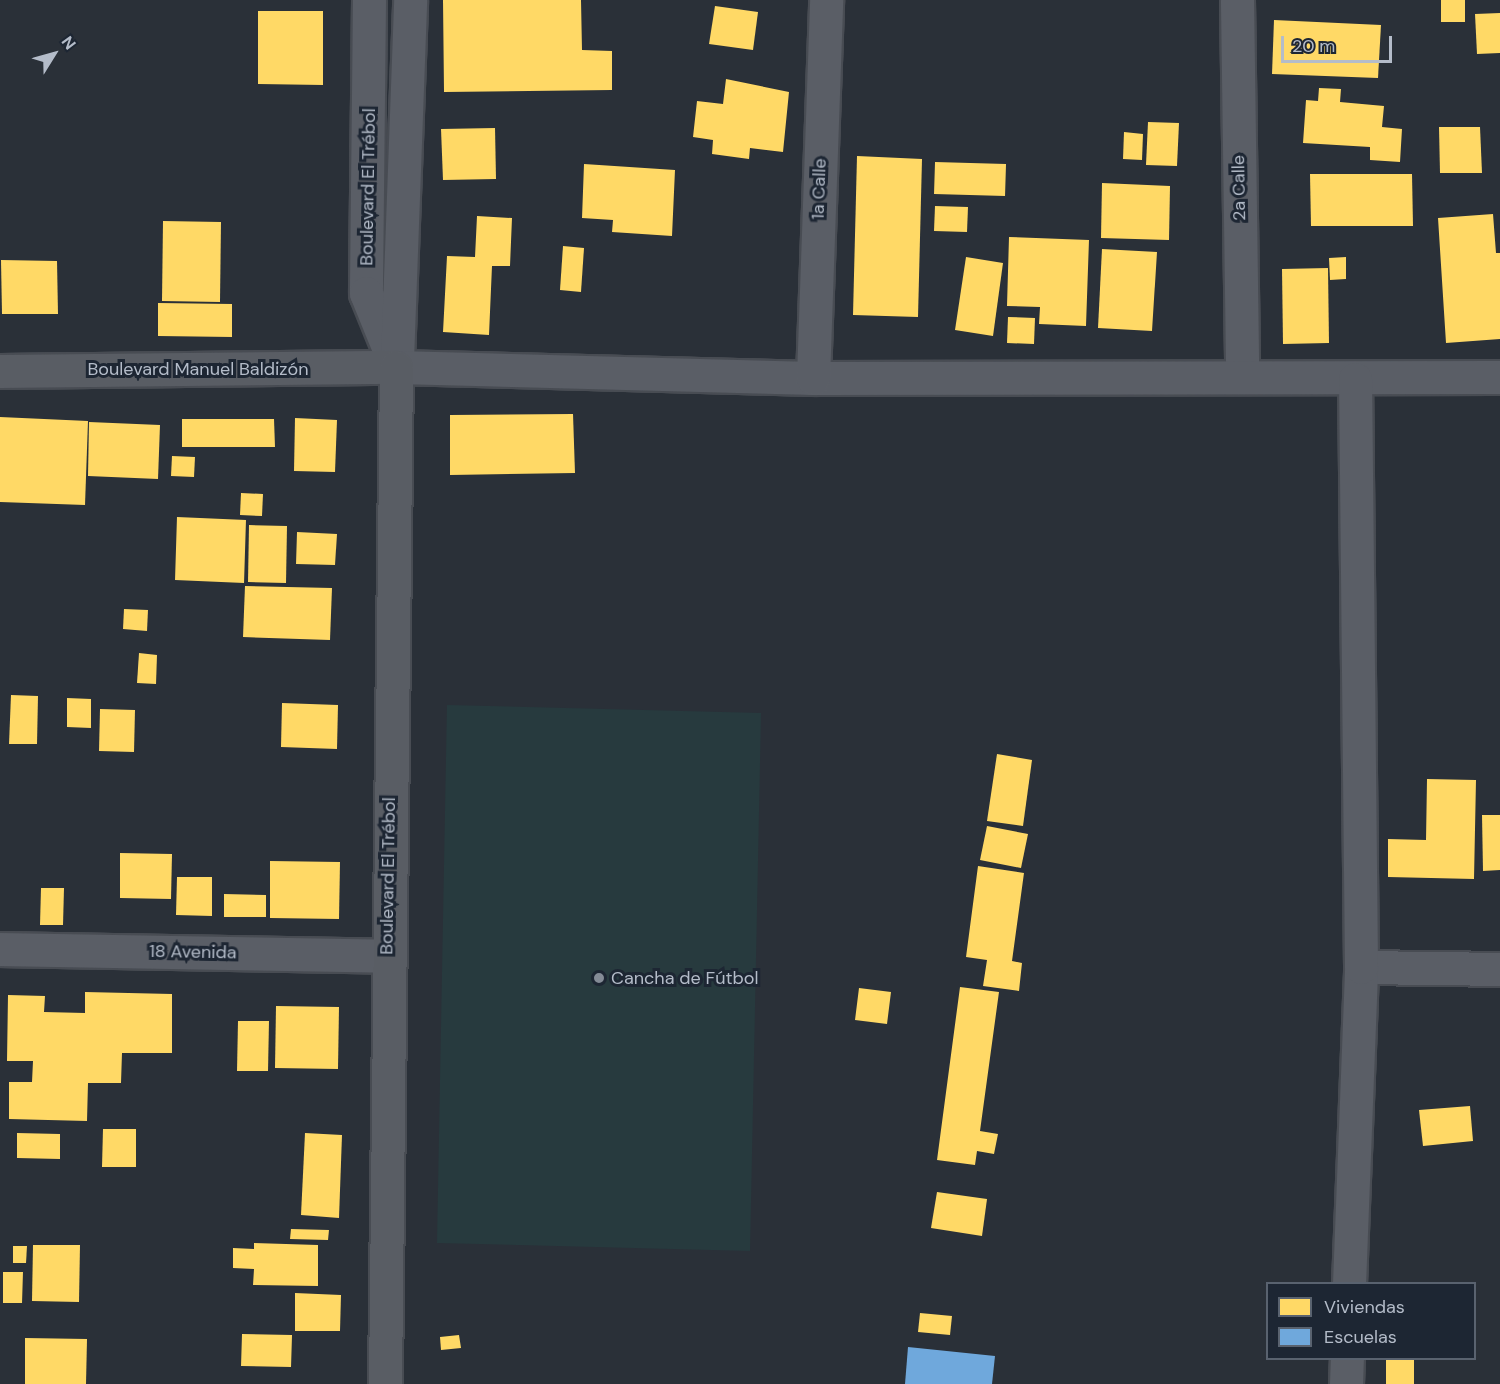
<!DOCTYPE html>
<html>
<head>
<meta charset="utf-8">
<style>
  body { margin:0 }
  #map { position:relative; width:1500px; height:1384px; overflow:hidden; background:#2a3038; font-family:"DM Sans",sans-serif }
  div>[style] { position:absolute }
  .green>* { inset:0; background:#273a3e }
  .homes>* { inset:0; background:#ffd966 }
  .schools>* { inset:0; background:#6fa8dc }
  .roads { filter:drop-shadow(2px 0 #484c53) drop-shadow(-2px 0 #484c53) drop-shadow(0 2px #484c53) drop-shadow(0 -2px #484c53) }
  .street>* { height:33px; margin:-16.5px; padding:0 16.5px; transform-origin:16.5px; border-radius:16.5px; background:#5a5e66 }
  .secondary>* { height:33px; margin:-16.5px; padding:0 16.5px; transform-origin:16.5px; border-radius:16.5px; background:#595d64 }
  .dots>* { width:16px; height:16px; translate:-50% -50%; box-sizing:border-box; border:3px solid #1d2633; border-radius:50% }
  span { translate:-50% -50%; white-space:nowrap; text-align:center; line-height:1.15; -webkit-text-stroke:6px #1d2633; paint-order:stroke }
  .street-label { font-size:18px; color:#b4bcc9 }
  .poi-label { font-size:18px; color:#b4bcc9 }
  .left { translate:0 -50%; text-align:left }
  .legend { position:absolute; left:1266px; top:1282px; width:210px; height:78px; box-sizing:border-box; background:#1d2633; border:2px solid #59626f; margin:0; padding:8px 10px; list-style:none; font-size:18px; color:#b4bcc9 }
  .legend li { display:flex; align-items:center; gap:12px; height:30px }
  .legend b { width:30px; border:2px solid #59626f }
  .north { position:absolute; left:24px; top:24px; width:60px; height:60px; -webkit-text-stroke:4px #1d2633; paint-order:stroke; rotate:53deg; font-size:16px; font-weight:700; line-height:24px; text-align:center; color:#b4bcc9 }
  .north::after { content:''; display:block; margin:auto; width:21px; height:27px; background:#b4bcc9; clip-path:polygon(50% 0,100% 100%,50% 72%,0 100%) }
  .scale { position:absolute; left:1281px; top:36px; width:111px; height:27px; box-sizing:border-box; border:3px solid #b4bcc9; border-top:0; padding-left:8px; font-size:18px; line-height:21px; white-space:nowrap; color:#b4bcc9; -webkit-text-stroke:4px #1d2633; paint-order:stroke }
</style>
</head>
<body>
<div id="map">
  <div class="green">
    <div style="clip-path:polygon(447px 705px,761px 713px,750px 1251px,437px 1243px)"></div>
  </div>
  <div class="homes">
    <div style="clip-path:polygon(443px 0,581px 0,582px 50px,612px 51px,612px 90px,444px 92px)"></div>
    <div style="clip-path:polygon(1441px 0,1465px 0,1465px 22px,1441px 22px)"></div>
    <div style="clip-path:polygon(715px 6px,758px 12px,753px 50px,709px 44px)"></div>
    <div style="clip-path:polygon(258px 11px,323px 11px,323px 85px,258px 84px)"></div>
    <div style="clip-path:polygon(1500px 13px,1500px 53px,1477px 54px,1475px 14px)"></div>
    <div style="clip-path:polygon(1274px 20px,1381px 25px,1378px 78px,1272px 74px)"></div>
    <div style="clip-path:polygon(726px 79px,789px 92px,783px 152px,750px 148px,749px 159px,712px 154px,713px 140px,693px 137px,697px 101px,723px 104px)"></div>
    <div style="clip-path:polygon(1319px 88px,1341px 89px,1340px 102px,1384px 106px,1382px 127px,1402px 129px,1400px 162px,1370px 160px,1370px 147px,1303px 143px,1306px 100px,1318px 101px)"></div>
    <div style="clip-path:polygon(1148px 122px,1179px 123px,1177px 166px,1146px 165px)"></div>
    <div style="clip-path:polygon(1439px 127px,1480px 127px,1482px 173px,1440px 173px)"></div>
    <div style="clip-path:polygon(495px 128px,496px 179px,443px 180px,441px 129px)"></div>
    <div style="clip-path:polygon(1124px 132px,1143px 134px,1142px 160px,1123px 159px)"></div>
    <div style="clip-path:polygon(857px 156px,922px 159px,918px 317px,853px 315px)"></div>
    <div style="clip-path:polygon(935px 162px,1006px 164px,1005px 196px,934px 194px)"></div>
    <div style="clip-path:polygon(584px 164px,675px 170px,672px 236px,612px 232px,613px 220px,582px 218px)"></div>
    <div style="clip-path:polygon(1310px 174px,1412px 174px,1413px 226px,1311px 226px)"></div>
    <div style="clip-path:polygon(1102px 183px,1170px 186px,1169px 240px,1101px 238px)"></div>
    <div style="clip-path:polygon(935px 206px,968px 207px,967px 232px,934px 231px)"></div>
    <div style="clip-path:polygon(1493px 214px,1496px 253px,1500px 253px,1500px 339px,1446px 343px,1438px 218px)"></div>
    <div style="clip-path:polygon(477px 216px,512px 218px,510px 266px,492px 266px,489px 335px,443px 332px,447px 256px,475px 257px)"></div>
    <div style="clip-path:polygon(163px 221px,221px 222px,220px 302px,162px 301px)"></div>
    <div style="clip-path:polygon(1009px 237px,1089px 240px,1086px 326px,1039px 324px,1040px 307px,1007px 306px)"></div>
    <div style="clip-path:polygon(563px 246px,584px 248px,581px 292px,560px 290px)"></div>
    <div style="clip-path:polygon(1102px 249px,1157px 252px,1152px 331px,1098px 328px)"></div>
    <div style="clip-path:polygon(966px 257px,1003px 263px,993px 336px,955px 330px)"></div>
    <div style="clip-path:polygon(1346px 257px,1346px 279px,1330px 280px,1329px 258px)"></div>
    <div style="clip-path:polygon(1px 260px,57px 261px,58px 314px,2px 314px)"></div>
    <div style="clip-path:polygon(1328px 268px,1329px 343px,1283px 344px,1282px 269px)"></div>
    <div style="clip-path:polygon(158px 303px,232px 304px,232px 337px,158px 336px)"></div>
    <div style="clip-path:polygon(1008px 317px,1035px 318px,1034px 344px,1007px 343px)"></div>
    <div style="clip-path:polygon(573px 414px,575px 473px,450px 475px,450px 415px)"></div>
    <div style="clip-path:polygon(0 417px,88px 421px,85px 505px,0 502px)"></div>
    <div style="clip-path:polygon(295px 418px,337px 420px,335px 472px,294px 471px)"></div>
    <div style="clip-path:polygon(182px 419px,274px 419px,275px 447px,182px 447px)"></div>
    <div style="clip-path:polygon(89px 422px,160px 425px,158px 479px,88px 476px)"></div>
    <div style="clip-path:polygon(172px 456px,195px 457px,194px 477px,171px 476px)"></div>
    <div style="clip-path:polygon(241px 493px,263px 494px,262px 516px,240px 515px)"></div>
    <div style="clip-path:polygon(177px 517px,246px 520px,244px 583px,175px 580px)"></div>
    <div style="clip-path:polygon(249px 525px,287px 526px,286px 583px,248px 582px)"></div>
    <div style="clip-path:polygon(297px 532px,337px 534px,335px 565px,296px 564px)"></div>
    <div style="clip-path:polygon(245px 586px,332px 588px,330px 640px,243px 637px)"></div>
    <div style="clip-path:polygon(124px 609px,148px 610px,147px 631px,123px 629px)"></div>
    <div style="clip-path:polygon(139px 653px,157px 655px,156px 684px,137px 683px)"></div>
    <div style="clip-path:polygon(11px 695px,38px 696px,37px 744px,9px 744px)"></div>
    <div style="clip-path:polygon(67px 698px,91px 699px,91px 728px,67px 727px)"></div>
    <div style="clip-path:polygon(282px 703px,338px 705px,337px 749px,281px 747px)"></div>
    <div style="clip-path:polygon(100px 709px,135px 710px,134px 752px,99px 751px)"></div>
    <div style="clip-path:polygon(997px 754px,1032px 760px,1023px 826px,987px 821px)"></div>
    <div style="clip-path:polygon(1427px 779px,1476px 780px,1474px 879px,1388px 877px,1388px 839px,1426px 840px)"></div>
    <div style="clip-path:polygon(1482px 815px,1500px 815px,1500px 870px,1483px 871px)"></div>
    <div style="clip-path:polygon(987px 826px,1028px 834px,1021px 868px,980px 860px)"></div>
    <div style="clip-path:polygon(120px 853px,172px 854px,171px 899px,120px 898px)"></div>
    <div style="clip-path:polygon(270px 861px,340px 862px,339px 919px,270px 918px)"></div>
    <div style="clip-path:polygon(978px 866px,1024px 873px,1012px 961px,1022px 963px,1019px 991px,983px 986px,987px 960px,966px 957px)"></div>
    <div style="clip-path:polygon(177px 877px,212px 877px,212px 916px,176px 915px)"></div>
    <div style="clip-path:polygon(41px 888px,64px 888px,63px 925px,40px 925px)"></div>
    <div style="clip-path:polygon(224px 894px,266px 895px,266px 917px,224px 917px)"></div>
    <div style="clip-path:polygon(960px 987px,999px 992px,980px 1131px,998px 1134px,994px 1154px,977px 1151px,975px 1165px,937px 1160px)"></div>
    <div style="clip-path:polygon(859px 988px,891px 992px,887px 1024px,855px 1020px)"></div>
    <div style="clip-path:polygon(85px 992px,172px 994px,172px 1053px,122px 1053px,121px 1083px,88px 1083px,87px 1121px,9px 1119px,9px 1082px,32px 1082px,33px 1061px,7px 1061px,8px 995px,45px 996px,44px 1012px,85px 1013px)"></div>
    <div style="clip-path:polygon(276px 1006px,339px 1007px,338px 1069px,275px 1068px)"></div>
    <div style="clip-path:polygon(238px 1021px,269px 1021px,268px 1071px,237px 1071px)"></div>
    <div style="clip-path:polygon(1470px 1106px,1473px 1141px,1423px 1146px,1419px 1110px)"></div>
    <div style="clip-path:polygon(103px 1129px,136px 1129px,136px 1167px,102px 1167px)"></div>
    <div style="clip-path:polygon(17px 1133px,60px 1134px,60px 1159px,17px 1158px)"></div>
    <div style="clip-path:polygon(305px 1133px,342px 1135px,339px 1218px,301px 1215px)"></div>
    <div style="clip-path:polygon(937px 1192px,987px 1199px,982px 1236px,931px 1228px)"></div>
    <div style="clip-path:polygon(291px 1229px,329px 1230px,328px 1240px,290px 1239px)"></div>
    <div style="clip-path:polygon(254px 1243px,318px 1245px,318px 1286px,253px 1285px,254px 1269px,233px 1268px,233px 1248px,254px 1249px)"></div>
    <div style="clip-path:polygon(33px 1245px,80px 1245px,79px 1302px,32px 1301px)"></div>
    <div style="clip-path:polygon(13px 1246px,27px 1246px,26px 1263px,13px 1263px)"></div>
    <div style="clip-path:polygon(3px 1272px,23px 1272px,22px 1303px,3px 1303px)"></div>
    <div style="clip-path:polygon(295px 1293px,341px 1295px,340px 1331px,295px 1331px)"></div>
    <div style="clip-path:polygon(920px 1313px,952px 1316px,950px 1335px,918px 1332px)"></div>
    <div style="clip-path:polygon(242px 1334px,292px 1335px,291px 1367px,241px 1366px)"></div>
    <div style="clip-path:polygon(459px 1335px,461px 1348px,441px 1350px,440px 1337px)"></div>
    <div style="clip-path:polygon(25px 1338px,87px 1339px,86px 1384px,25px 1384px)"></div>
    <div style="clip-path:polygon(1386px 1360px,1414px 1360px,1414px 1384px,1386px 1384px)"></div>
  </div>
  <div class="schools">
    <div style="clip-path:polygon(908px 1347px,995px 1356px,992px 1384px,905px 1384px)"></div>
  </div>
  <div class="roads">
    <div class="street">
      <div style="left:369px;top:0;width:293px;rotate:90.6deg"></div>
      <div style="left:366px;top:293px;width:80px;rotate:67.9deg"></div>
      <div style="left:1237px;top:0;width:377px;rotate:89.2deg"></div>
      <div style="left:397px;top:360px;width:360px;rotate:-87.9deg"></div>
      <div style="left:396px;top:367px;width:417px;rotate:1.5deg"></div>
      <div style="left:813px;top:378px;width:687px;rotate:-0.08deg"></div>
      <div style="left:813px;top:378px;width:378px;rotate:-88deg"></div>
      <div style="left:0;top:949px;width:386px;rotate:1deg"></div>
      <div style="left:1361px;top:967px;width:139px;rotate:0.8deg"></div>
      <div style="left:1349px;top:1284px;width:317px;rotate:-87.8deg"></div>
      <div style="left:1361px;top:967px;width:588px;rotate:-90.58deg"></div>
      <div style="left:1346px;top:1384px;width:26px;rotate:-88deg"></div>
    </div>
    <div class="secondary">
      <div style="left:0;top:371px;width:396px;rotate:-0.6deg"></div>
      <div style="left:396px;top:367px;width:1017px;rotate:90.62deg"></div>
    </div>
  </div>
  <div class="dots">
    <div style="left:599px;top:978px;background:#848b96"></div>
  </div>
  <div class="street-label">
    <span style="left:368px;top:187px;rotate:-89deg">Boulevard El Trébol</span>
    <span style="left:1239px;top:188px;rotate:-91deg">2a Calle</span>
    <span style="left:819px;top:189px;rotate:-88deg">1a Calle</span>
    <span style="left:198px;top:369px">Boulevard Manuel Baldizón</span>
    <span style="left:388px;top:876px;rotate:-89deg">Boulevard El Trébol</span>
    <span style="left:193px;top:952px;rotate:1deg">18 Avenida</span>
  </div>
  <div class="poi-label">
    <span class="left" style="left:611px;top:978px">Cancha de Fútbol</span>
  </div>
  <ul class="legend">
  <li><b style="height:16px;background:#ffd966"></b>Viviendas</li>
  <li><b style="height:16px;background:#6fa8dc"></b>Escuelas</li>
  </ul>
  <div class="north">N</div>
  <div class="scale">20 m</div>
</div>
</body>
</html>
